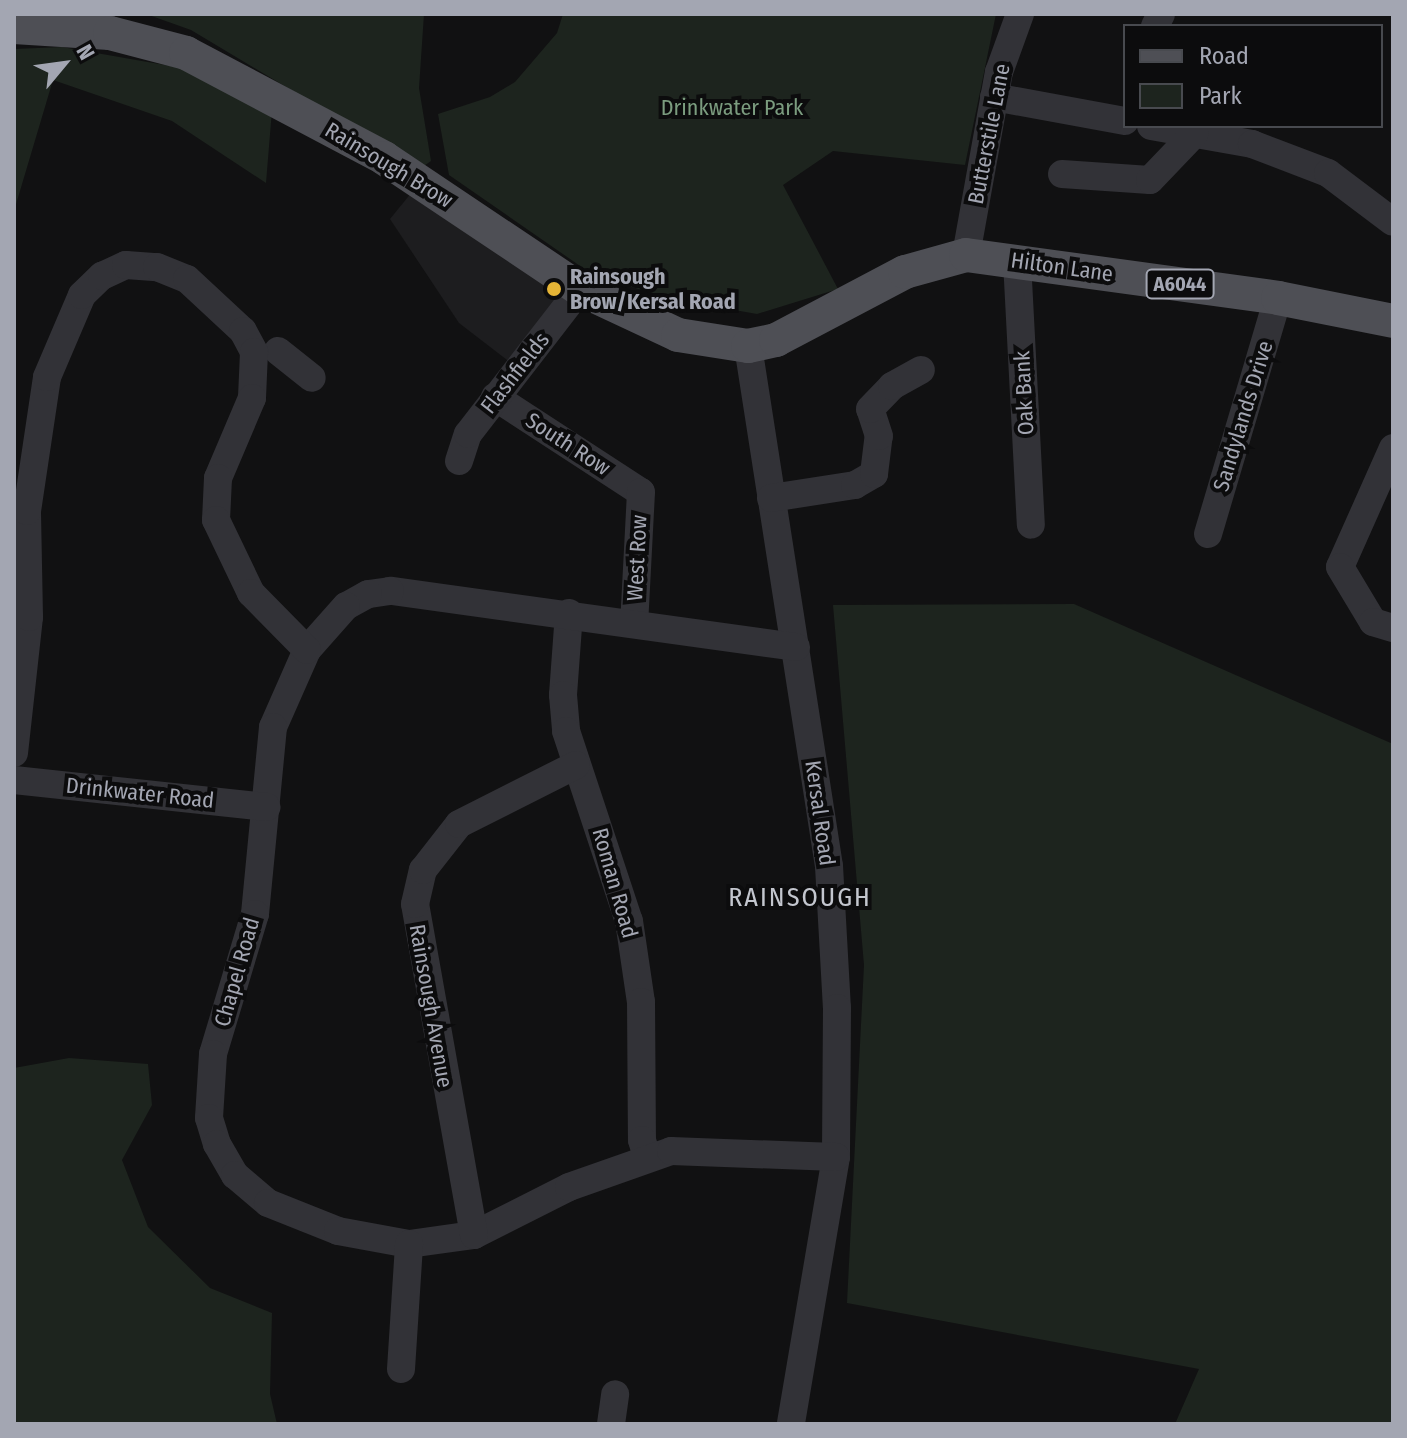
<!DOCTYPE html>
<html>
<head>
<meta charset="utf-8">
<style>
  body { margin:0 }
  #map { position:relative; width:1407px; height:1438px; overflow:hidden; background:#111112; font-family:"Fira Sans Condensed",sans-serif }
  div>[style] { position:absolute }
  .built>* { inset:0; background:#1d1d1f }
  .green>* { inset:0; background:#1d241e }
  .minor>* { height:28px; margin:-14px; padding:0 14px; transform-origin:14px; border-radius:14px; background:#323237 }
  .major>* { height:34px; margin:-17px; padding:0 17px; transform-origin:17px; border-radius:17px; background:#4e4f55 }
  .dots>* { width:22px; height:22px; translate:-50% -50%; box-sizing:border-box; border:4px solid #0c0c0d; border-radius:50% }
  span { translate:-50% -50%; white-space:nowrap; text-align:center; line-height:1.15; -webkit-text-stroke:8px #0c0c0d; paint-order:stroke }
  .shield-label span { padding:2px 6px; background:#0c0c0d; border:2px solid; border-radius:6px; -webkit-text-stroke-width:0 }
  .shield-label { font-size:20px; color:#a3a6b2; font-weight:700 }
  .park-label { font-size:22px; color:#7b9c7f }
  .street-label { font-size:22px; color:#a3a6b2 }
  .poi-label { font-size:22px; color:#a3a6b2; font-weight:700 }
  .left { translate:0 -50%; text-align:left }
  .quarter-label { font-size:26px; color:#c3c6ce; letter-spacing:2px }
  .frame { position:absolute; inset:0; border:16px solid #a3a6b2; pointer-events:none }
  .legend { position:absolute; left:1123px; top:24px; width:260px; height:104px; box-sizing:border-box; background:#0c0c0d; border:2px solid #484a4f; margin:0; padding:10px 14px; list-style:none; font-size:24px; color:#a3a6b2 }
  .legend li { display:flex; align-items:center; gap:16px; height:40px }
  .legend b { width:40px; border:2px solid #484a4f }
  .north { position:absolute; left:24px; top:24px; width:80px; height:80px; -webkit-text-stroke:6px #0c0c0d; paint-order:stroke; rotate:61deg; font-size:22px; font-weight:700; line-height:32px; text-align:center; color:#a3a6b2 }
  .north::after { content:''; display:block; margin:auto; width:28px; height:36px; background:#a3a6b2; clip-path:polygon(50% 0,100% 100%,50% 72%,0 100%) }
</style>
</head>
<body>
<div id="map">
  <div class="built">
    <div style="clip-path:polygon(412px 192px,562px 295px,515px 366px,459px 323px,390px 219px)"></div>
  </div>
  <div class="green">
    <div style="clip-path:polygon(146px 14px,424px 14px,419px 88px,431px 161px,421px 168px,191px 30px)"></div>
    <div style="clip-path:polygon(563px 14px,996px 14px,965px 165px,833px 151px,783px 185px,838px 289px,757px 314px,678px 300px,596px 277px,449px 175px,438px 114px,490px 97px,515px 82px,557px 33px)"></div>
    <div style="clip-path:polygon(62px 47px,182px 68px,272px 110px,266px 183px,172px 121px,53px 80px,14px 211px,14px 49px)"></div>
    <div style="clip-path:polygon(1074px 604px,1393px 744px,1393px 1424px,1175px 1424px,1199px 1369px,847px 1303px,864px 965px,833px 605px)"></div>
    <div style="clip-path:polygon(69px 1058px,148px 1064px,152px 1105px,122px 1160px,148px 1227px,210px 1288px,272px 1313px,270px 1394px,277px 1424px,14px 1424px,14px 1068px)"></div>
  </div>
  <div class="minor">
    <div style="left:1155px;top:26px;width:13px;rotate:-63deg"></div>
    <div style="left:994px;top:97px;width:133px;rotate:10.4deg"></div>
    <div style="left:1151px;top:126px;width:103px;rotate:10.1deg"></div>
    <div style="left:1252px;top:144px;width:81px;rotate:20.9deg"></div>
    <div style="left:1328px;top:173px;width:81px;rotate:37deg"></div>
    <div style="left:1062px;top:174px;width:88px;rotate:3.9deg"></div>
    <div style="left:1150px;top:180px;width:64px;rotate:-46.3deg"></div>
    <div style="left:966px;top:255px;width:186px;rotate:-79.8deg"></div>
    <div style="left:999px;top:72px;width:62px;rotate:-70.1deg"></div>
    <div style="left:1017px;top:261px;width:264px;rotate:87deg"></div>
    <div style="left:748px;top:346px;width:526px;rotate:81.15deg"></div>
    <div style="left:829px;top:866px;width:142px;rotate:86.8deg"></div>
    <div style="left:837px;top:1008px;width:149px;rotate:90.4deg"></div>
    <div style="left:836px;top:1157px;width:271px;rotate:99.6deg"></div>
    <div style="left:278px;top:351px;width:43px;rotate:38.5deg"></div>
    <div style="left:495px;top:397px;width:174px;rotate:33.1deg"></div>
    <div style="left:641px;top:492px;width:132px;rotate:93deg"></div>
    <div style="left:1393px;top:448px;width:130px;rotate:114deg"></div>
    <div style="left:1340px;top:567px;width:64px;rotate:59deg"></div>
    <div style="left:1373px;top:622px;width:21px;rotate:17deg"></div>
    <div style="left:459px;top:461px;width:28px;rotate:-72deg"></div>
    <div style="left:468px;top:434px;width:183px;rotate:-52.3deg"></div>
    <div style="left:771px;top:498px;width:85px;rotate:-8.8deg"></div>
    <div style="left:855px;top:485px;width:22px;rotate:-30deg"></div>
    <div style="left:874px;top:474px;width:38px;rotate:-83deg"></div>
    <div style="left:879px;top:436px;width:28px;rotate:-108deg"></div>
    <div style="left:870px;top:409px;width:32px;rotate:-46deg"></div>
    <div style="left:892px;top:386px;width:33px;rotate:-29deg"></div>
    <div style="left:1208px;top:534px;width:246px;rotate:-73.5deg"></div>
    <div style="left:569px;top:613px;width:82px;rotate:94.2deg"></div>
    <div style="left:563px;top:695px;width:36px;rotate:85deg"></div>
    <div style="left:566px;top:731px;width:200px;rotate:71.7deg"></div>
    <div style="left:629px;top:921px;width:82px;rotate:81.6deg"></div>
    <div style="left:641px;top:1002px;width:138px;rotate:89.6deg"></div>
    <div style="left:642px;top:1140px;width:19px;rotate:74deg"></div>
    <div style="left:796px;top:647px;width:410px;rotate:-172.1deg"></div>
    <div style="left:390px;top:591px;width:22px;rotate:172deg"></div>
    <div style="left:368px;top:594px;width:25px;rotate:151deg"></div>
    <div style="left:346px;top:606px;width:59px;rotate:131.6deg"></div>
    <div style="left:307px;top:650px;width:84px;rotate:113.8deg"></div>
    <div style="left:273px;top:727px;width:188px;rotate:95.5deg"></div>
    <div style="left:255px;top:914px;width:146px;rotate:106.7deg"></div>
    <div style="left:213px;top:1054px;width:64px;rotate:93.6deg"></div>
    <div style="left:209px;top:1118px;width:27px;rotate:73deg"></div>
    <div style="left:217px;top:1144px;width:36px;rotate:60deg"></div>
    <div style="left:235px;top:1175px;width:43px;rotate:40.3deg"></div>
    <div style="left:268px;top:1203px;width:75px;rotate:21.8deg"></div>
    <div style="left:338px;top:1231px;width:72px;rotate:10.4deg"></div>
    <div style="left:409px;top:1244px;width:66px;rotate:-7.9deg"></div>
    <div style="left:474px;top:1235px;width:106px;rotate:-26.8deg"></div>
    <div style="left:569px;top:1187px;width:108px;rotate:-19.4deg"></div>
    <div style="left:671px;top:1151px;width:165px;rotate:2.1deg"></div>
    <div style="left:14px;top:753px;width:137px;rotate:-83.7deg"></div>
    <div style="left:29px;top:617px;width:106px;rotate:-91.1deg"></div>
    <div style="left:27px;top:511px;width:135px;rotate:-81.5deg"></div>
    <div style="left:47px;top:377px;width:89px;rotate:-66.9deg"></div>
    <div style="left:82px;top:295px;width:28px;rotate:-44deg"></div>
    <div style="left:102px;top:276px;width:26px;rotate:-25deg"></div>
    <div style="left:126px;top:265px;width:31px;rotate:4deg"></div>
    <div style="left:157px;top:267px;width:32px;rotate:22deg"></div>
    <div style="left:187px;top:279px;width:76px;rotate:42.9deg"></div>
    <div style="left:243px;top:331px;width:24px;rotate:62deg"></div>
    <div style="left:254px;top:352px;width:46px;rotate:92.5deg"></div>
    <div style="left:252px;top:398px;width:87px;rotate:113deg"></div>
    <div style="left:218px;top:478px;width:42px;rotate:92.7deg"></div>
    <div style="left:216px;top:520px;width:81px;rotate:64.4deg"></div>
    <div style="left:251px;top:593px;width:80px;rotate:45.5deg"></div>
    <div style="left:14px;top:780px;width:254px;rotate:6.1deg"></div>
    <div style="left:474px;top:1235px;width:336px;rotate:-100.1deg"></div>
    <div style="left:415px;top:904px;width:35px;rotate:-77deg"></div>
    <div style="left:423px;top:870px;width:58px;rotate:-52deg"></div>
    <div style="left:459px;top:824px;width:131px;rotate:-26.8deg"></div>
    <div style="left:401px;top:1369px;width:125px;rotate:-86.3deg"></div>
    <div style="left:611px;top:1424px;width:30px;rotate:-82deg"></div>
  </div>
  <div class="major">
    <div style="left:14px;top:27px;width:96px;rotate:3.6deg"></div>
    <div style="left:110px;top:33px;width:79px;rotate:14.7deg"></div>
    <div style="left:186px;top:53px;width:224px;rotate:27.9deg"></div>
    <div style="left:384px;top:158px;width:236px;rotate:33.8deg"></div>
    <div style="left:580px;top:289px;width:108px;rotate:25.1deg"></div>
    <div style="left:678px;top:335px;width:71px;rotate:8.9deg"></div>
    <div style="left:748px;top:346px;width:29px;rotate:-12deg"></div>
    <div style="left:776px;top:340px;width:146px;rotate:-27.8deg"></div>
    <div style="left:905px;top:272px;width:63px;rotate:-15.6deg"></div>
    <div style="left:966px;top:255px;width:315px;rotate:7.8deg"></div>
    <div style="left:1278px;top:298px;width:117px;rotate:11.3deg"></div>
  </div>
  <div class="dots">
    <div style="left:554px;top:289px;background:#e5b436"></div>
  </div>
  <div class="shield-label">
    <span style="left:1180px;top:284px">A6044</span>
  </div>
  <div class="park-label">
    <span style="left:732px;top:108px">Drinkwater Park</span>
  </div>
  <div class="street-label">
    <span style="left:989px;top:134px;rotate:-79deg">Butterstile Lane</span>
    <span style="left:389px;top:165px;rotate:31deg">Rainsough Brow</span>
    <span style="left:1062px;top:267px;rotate:8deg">Hilton Lane</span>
    <span style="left:515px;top:373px;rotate:-52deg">Flashfields</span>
    <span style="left:1024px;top:393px;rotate:-93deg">Oak Bank</span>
    <span style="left:1243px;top:416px;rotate:-73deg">Sandylands Drive</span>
    <span style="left:568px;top:444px;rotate:33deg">South Row</span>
    <span style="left:637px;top:558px;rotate:-87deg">West Row</span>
    <span style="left:140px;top:793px;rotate:6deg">Drinkwater Road</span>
    <span style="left:820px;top:813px;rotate:82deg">Kersal Road</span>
    <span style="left:615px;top:883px;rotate:74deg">Roman Road</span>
    <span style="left:237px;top:972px;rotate:-74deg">Chapel Road</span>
    <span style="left:431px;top:1006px;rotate:80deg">Rainsough Avenue</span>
  </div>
  <div class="poi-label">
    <span class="left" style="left:570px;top:289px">Rainsough<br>Brow/Kersal Road</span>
  </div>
  <div class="quarter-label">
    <span style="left:800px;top:898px">RAINSOUGH</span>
  </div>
  <div class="frame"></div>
  <ul class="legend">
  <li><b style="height:10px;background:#4e4f55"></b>Road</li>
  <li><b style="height:22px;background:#1d241e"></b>Park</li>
  </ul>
  <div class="north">N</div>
</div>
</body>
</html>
